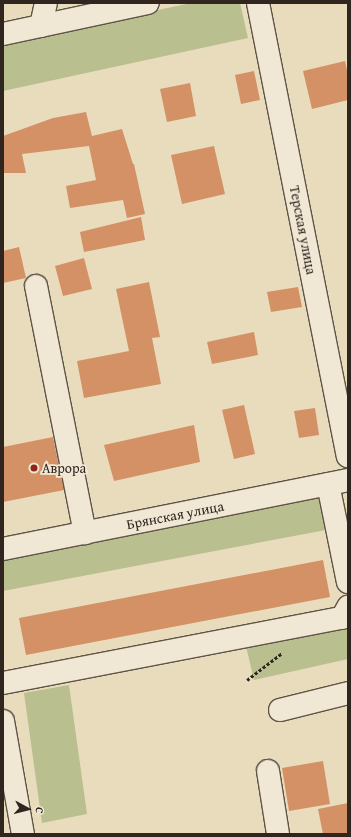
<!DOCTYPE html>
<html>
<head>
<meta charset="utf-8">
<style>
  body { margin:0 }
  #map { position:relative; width:351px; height:837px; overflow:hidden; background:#e8dcbd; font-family:"Gentium Book Plus",serif }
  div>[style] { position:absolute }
  .green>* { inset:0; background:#b9bf8e }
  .building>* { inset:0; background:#d49165 }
  .path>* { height:2.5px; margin-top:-1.25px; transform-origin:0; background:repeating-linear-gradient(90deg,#312520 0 3px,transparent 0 5px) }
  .roads { filter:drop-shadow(1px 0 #5f5347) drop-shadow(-1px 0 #5f5347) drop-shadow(0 1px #5f5347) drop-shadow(0 -1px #5f5347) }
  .minor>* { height:22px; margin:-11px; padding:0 11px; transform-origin:11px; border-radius:11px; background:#f0e8d4 }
  .dots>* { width:11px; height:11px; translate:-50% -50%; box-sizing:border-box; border:2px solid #f0e8d4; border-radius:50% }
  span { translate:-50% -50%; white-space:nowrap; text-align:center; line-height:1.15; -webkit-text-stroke:3.5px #f0e8d4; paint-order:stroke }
  .street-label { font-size:14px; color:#312520 }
  .poi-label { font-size:14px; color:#312520 }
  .left { translate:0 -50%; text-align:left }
  .frame { position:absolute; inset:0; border:4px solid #312520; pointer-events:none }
  .north { position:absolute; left:8px; top:789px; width:40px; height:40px; -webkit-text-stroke:3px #f0e8d4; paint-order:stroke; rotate:97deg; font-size:11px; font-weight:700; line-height:16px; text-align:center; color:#312520 }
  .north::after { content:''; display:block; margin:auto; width:14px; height:18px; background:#312520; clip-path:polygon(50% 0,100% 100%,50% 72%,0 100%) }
</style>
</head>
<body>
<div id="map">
  <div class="green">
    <div style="clip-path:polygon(191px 3px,240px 3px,248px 38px,3px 91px,3px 43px)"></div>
    <div style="clip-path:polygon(321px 493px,326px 530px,3px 591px,3px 558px)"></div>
    <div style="clip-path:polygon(348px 621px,348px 659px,254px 680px,245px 642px)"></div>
    <div style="clip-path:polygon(69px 685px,87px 814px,42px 823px,24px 693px)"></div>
  </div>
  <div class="building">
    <div style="clip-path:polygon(345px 61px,348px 75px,348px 100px,312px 109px,303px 71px)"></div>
    <div style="clip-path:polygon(254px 71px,260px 100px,241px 104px,235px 75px)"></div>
    <div style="clip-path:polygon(190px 83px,196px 116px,167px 122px,160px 89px)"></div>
    <div style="clip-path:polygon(86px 112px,92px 136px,122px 129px,133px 164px,134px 164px,145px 214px,127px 218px,123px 200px,70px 208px,66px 186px,96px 180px,89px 146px,22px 154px,26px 173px,3px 173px,3px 136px,53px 118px)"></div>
    <div style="clip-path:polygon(214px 146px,225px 194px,182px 204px,171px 155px)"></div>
    <div style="clip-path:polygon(141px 217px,145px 240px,84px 252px,80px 232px)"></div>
    <div style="clip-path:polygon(19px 247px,26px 278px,3px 283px,3px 251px)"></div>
    <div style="clip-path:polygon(84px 258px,92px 289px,63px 296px,55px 266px)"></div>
    <div style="clip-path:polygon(149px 282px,160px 337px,152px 338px,161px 384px,84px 398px,77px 361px,129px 351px,116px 289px)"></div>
    <div style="clip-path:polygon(298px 287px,302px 307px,271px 312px,267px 292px)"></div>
    <div style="clip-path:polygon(254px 332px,258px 355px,212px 364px,207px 342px)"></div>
    <div style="clip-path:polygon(244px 405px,255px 454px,234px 459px,222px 410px)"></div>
    <div style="clip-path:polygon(315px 408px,319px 435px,299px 438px,294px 411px)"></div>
    <div style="clip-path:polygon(194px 425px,200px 462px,114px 481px,104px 445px)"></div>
    <div style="clip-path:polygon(53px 437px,64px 490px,3px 502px,3px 447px)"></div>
    <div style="clip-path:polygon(323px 560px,330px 597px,26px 655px,19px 618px)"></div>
    <div style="clip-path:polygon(323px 761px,330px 804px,289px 811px,282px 768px)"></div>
    <div style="clip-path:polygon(348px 803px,348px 834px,323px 834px,318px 809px)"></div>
  </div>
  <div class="path">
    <div style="left:247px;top:680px;width:44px;rotate:-37.6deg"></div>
  </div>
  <div class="roads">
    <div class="minor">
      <div style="left:258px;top:3px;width:462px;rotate:78.8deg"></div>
      <div style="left:41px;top:26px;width:24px;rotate:-78deg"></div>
      <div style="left:3px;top:34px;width:148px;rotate:-12.1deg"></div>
      <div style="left:36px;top:286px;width:252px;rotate:78.8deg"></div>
      <div style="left:328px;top:484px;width:100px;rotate:78.5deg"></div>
      <div style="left:3px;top:549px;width:352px;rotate:-11.3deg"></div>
      <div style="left:3px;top:683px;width:345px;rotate:-10.9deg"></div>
      <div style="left:342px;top:618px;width:13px;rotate:-61deg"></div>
      <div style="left:280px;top:710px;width:70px;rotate:-14deg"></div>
      <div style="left:3px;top:721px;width:115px;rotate:80deg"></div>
      <div style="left:268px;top:771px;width:64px;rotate:81deg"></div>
    </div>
  </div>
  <div class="dots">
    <div style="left:34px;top:468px;background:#8f2418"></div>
  </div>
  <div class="street-label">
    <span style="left:303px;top:230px;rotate:79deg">Терская улица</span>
    <span style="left:175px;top:515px;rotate:-11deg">Брянская улица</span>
  </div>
  <div class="poi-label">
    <span class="left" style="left:42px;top:468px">Аврора</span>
  </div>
  <div class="frame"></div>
  <div class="north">С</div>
</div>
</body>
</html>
